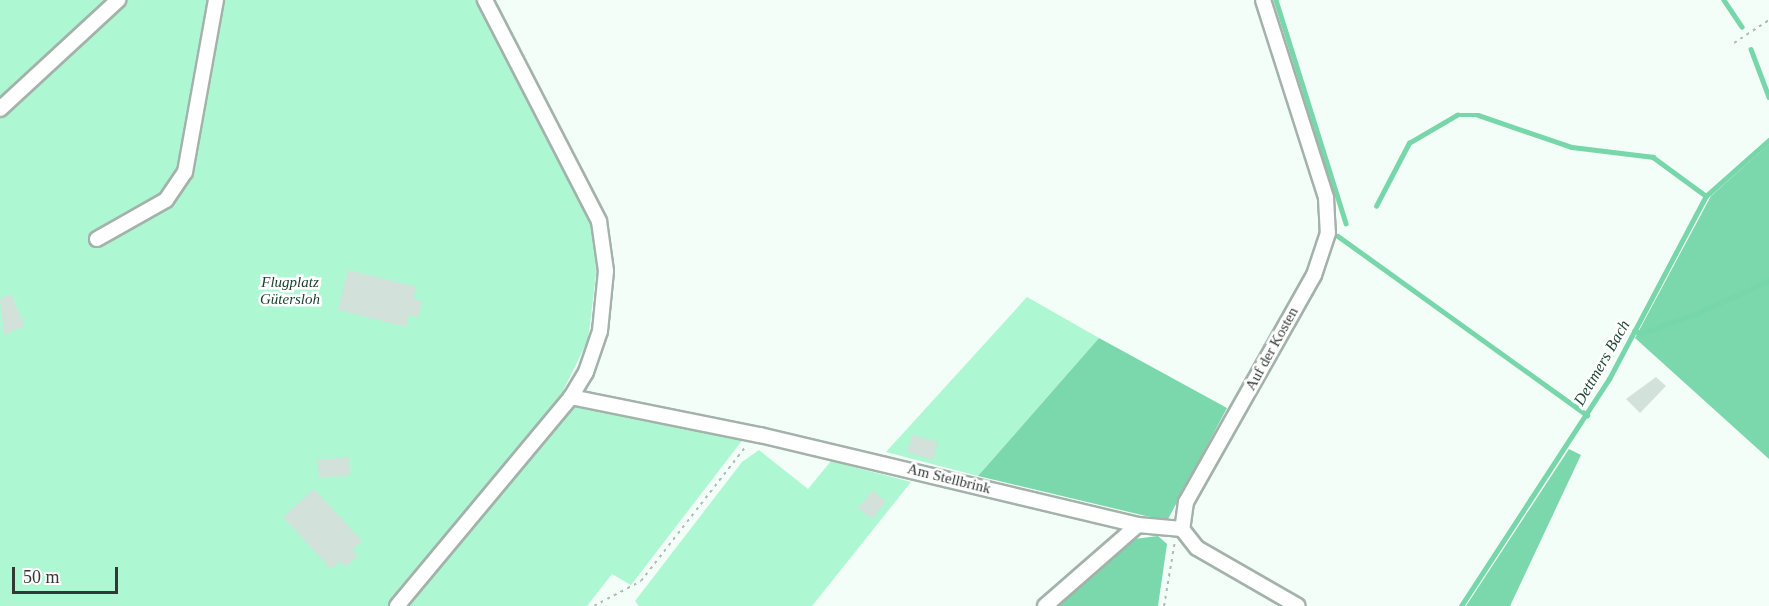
<!DOCTYPE html>
<html>
<head>
<meta charset="utf-8">
<style>
  body { margin:0 }
  #map { position:relative; width:1769px; height:606px; overflow:hidden; background:#f2fef7; font-family:"Times New Roman",serif }
  div>[style] { position:absolute }
  .green>* { inset:0; background:#aef7d3 }
  .forest>* { inset:0; background:#7ad8ac }
  .stream>* { height:4.5px; margin:-2.25px; padding:0 2.25px; transform-origin:2.25px; border-radius:2.25px; background:#77d6aa }
  .building>* { inset:0; background:#d2e1d9 }
  .path>* { height:2px; margin-top:-1px; transform-origin:0; background:repeating-linear-gradient(90deg,#b1bbb5 0 3px,transparent 0 7.5px) }
  .roads { filter:drop-shadow(2px 0 #a3b2aa) drop-shadow(-2px 0 #a3b2aa) drop-shadow(0 2px #a3b2aa) drop-shadow(0 -2px #a3b2aa) }
  .minor>* { height:14px; margin:-7px; padding:0 7px; transform-origin:7px; border-radius:7px; background:#fff }
  span { translate:-50% -50%; white-space:nowrap; text-align:center; line-height:1.15; -webkit-text-stroke:5px #fff; paint-order:stroke }
  .park-label { font-size:15px; color:#163f2d; font-style:italic }
  .street-label { font-size:15px; color:#323834 }
  .water-label { font-size:16px; color:#1e4735; font-style:italic }
  .scale { position:absolute; left:12px; top:567px; width:106px; height:27px; box-sizing:border-box; border:3px solid #323834; border-top:0; padding-left:8px; font-size:18px; line-height:21px; white-space:nowrap; color:#323834; -webkit-text-stroke:4px #fff; paint-order:stroke }
</style>
</head>
<body>
<div id="map">
  <div class="green">
    <div style="clip-path:polygon(0 0,478px 0,577px 188px,591px 227px,597px 266px,588px 340px,559px 399px,744px 438px,631px 585px,612px 574px,587px 606px,0 606px)"></div>
    <div style="clip-path:polygon(1027px 297px,1099px 338px,978px 476px,886px 452px)"></div>
    <div style="clip-path:polygon(759px 450px,808px 489px,831px 461px,911px 482px,812px 606px,639px 606px,635px 601px,742px 462px)"></div>
  </div>
  <div class="forest">
    <div style="clip-path:polygon(1769px 144px,1769px 459px,1635px 338px,1711px 196px)"></div>
    <div style="clip-path:polygon(1099px 338px,1227px 408px,1167px 521px,978px 476px)"></div>
    <div style="clip-path:polygon(1569px 449px,1581px 455px,1510px 606px,1466px 606px)"></div>
    <div style="clip-path:polygon(1158px 536px,1167px 544px,1158px 606px,1055px 606px,1107px 554px,1134px 539px)"></div>
  </div>
  <div class="stream">
    <div style="left:1276px;top:0;width:234px;rotate:72.6deg"></div>
    <div style="left:1724px;top:0;width:32px;rotate:56deg"></div>
    <div style="left:1751px;top:49px;width:51px;rotate:69.4deg"></div>
    <div style="left:1376px;top:206px;width:71px;rotate:-62.4deg"></div>
    <div style="left:1409px;top:143px;width:56px;rotate:-30.3deg"></div>
    <div style="left:1457px;top:115px;width:21px"></div>
    <div style="left:1478px;top:115px;width:99px;rotate:18.8deg"></div>
    <div style="left:1572px;top:147px;width:82px;rotate:7deg"></div>
    <div style="left:1653px;top:157px;width:66px;rotate:36.3deg"></div>
    <div style="left:1338px;top:236px;width:307px;rotate:35.7deg"></div>
    <div style="left:1634px;top:331px;width:9px;rotate:13deg"></div>
    <div style="left:1643px;top:333px;width:66px;rotate:-20.4deg"></div>
    <div style="left:1705px;top:310px;width:71px;rotate:-25.1deg"></div>
    <div style="left:1461px;top:606px;width:271px;rotate:-56.9deg"></div>
    <div style="left:1609px;top:379px;width:207px;rotate:-62.1deg"></div>
    <div style="left:1706px;top:196px;width:84px;rotate:-41.6deg"></div>
  </div>
  <div class="building">
    <div style="clip-path:polygon(348px 270px,417px 287px,413px 299px,422px 301px,418px 317px,409px 315px,407px 327px,338px 310px)"></div>
    <div style="clip-path:polygon(11px 294px,25px 326px,4px 335px,0 299px)"></div>
    <div style="clip-path:polygon(1656px 377px,1666px 386px,1640px 413px,1626px 399px)"></div>
    <div style="clip-path:polygon(912px 435px,938px 442px,933px 460px,907px 452px)"></div>
    <div style="clip-path:polygon(349px 457px,350px 475px,319px 478px,317px 460px)"></div>
    <div style="clip-path:polygon(314px 489px,362px 541px,352px 550px,358px 556px,345px 567px,340px 561px,331px 569px,283px 517px)"></div>
    <div style="clip-path:polygon(873px 490px,886px 502px,872px 519px,858px 508px)"></div>
  </div>
  <div class="path">
    <div style="left:1734px;top:43px;width:42px;rotate:-33.3deg"></div>
    <div style="left:594px;top:606px;width:53px;rotate:-28deg"></div>
    <div style="left:641px;top:581px;width:171px;rotate:-52.1deg"></div>
    <div style="left:1164px;top:606px;width:66px;rotate:-80.4deg"></div>
  </div>
  <div class="roads">
    <div class="minor">
      <div style="left:1263px;top:0;width:208px;rotate:72.3deg"></div>
      <div style="left:1326px;top:198px;width:35px;rotate:87deg"></div>
      <div style="left:1328px;top:233px;width:44px;rotate:108.4deg"></div>
      <div style="left:1314px;top:275px;width:261px;rotate:119.4deg"></div>
      <div style="left:1186px;top:502px;width:27px;rotate:98deg"></div>
      <div style="left:1182px;top:529px;width:24px;rotate:52deg"></div>
      <div style="left:1197px;top:548px;width:116px;rotate:29.9deg"></div>
      <div style="left:0;top:109px;width:161px;rotate:-42.7deg"></div>
      <div style="left:97px;top:239px;width:79px;rotate:-29.5deg"></div>
      <div style="left:166px;top:200px;width:34px;rotate:-56deg"></div>
      <div style="left:185px;top:172px;width:175px;rotate:-79.8deg"></div>
      <div style="left:571px;top:397px;width:193px;rotate:11.4deg"></div>
      <div style="left:760px;top:435px;width:389px;rotate:13.4deg"></div>
      <div style="left:1138px;top:525px;width:44px;rotate:5.2deg"></div>
      <div style="left:397px;top:606px;width:272px;rotate:-50.2deg"></div>
      <div style="left:571px;top:397px;width:29px;rotate:-59deg"></div>
      <div style="left:586px;top:372px;width:43px;rotate:-71.1deg"></div>
      <div style="left:600px;top:331px;width:60px;rotate:-84.3deg"></div>
      <div style="left:606px;top:271px;width:50px;rotate:-98deg"></div>
      <div style="left:599px;top:221px;width:249px;rotate:-117.3deg"></div>
      <div style="left:1045px;top:606px;width:123px;rotate:-41.1deg"></div>
    </div>
  </div>
  <div class="park-label">
    <span style="left:290px;top:291px">Flugplatz<br>Gütersloh</span>
  </div>
  <div class="street-label">
    <span style="left:1272px;top:349px;rotate:-61deg">Auf der Kosten</span>
    <span style="left:949px;top:479px;rotate:14deg">Am Stellbrink</span>
  </div>
  <div class="water-label">
    <span style="left:1602px;top:363px;rotate:-60deg">Dettmers Bach</span>
  </div>
  <div class="scale">50 m</div>
</div>
</body>
</html>
